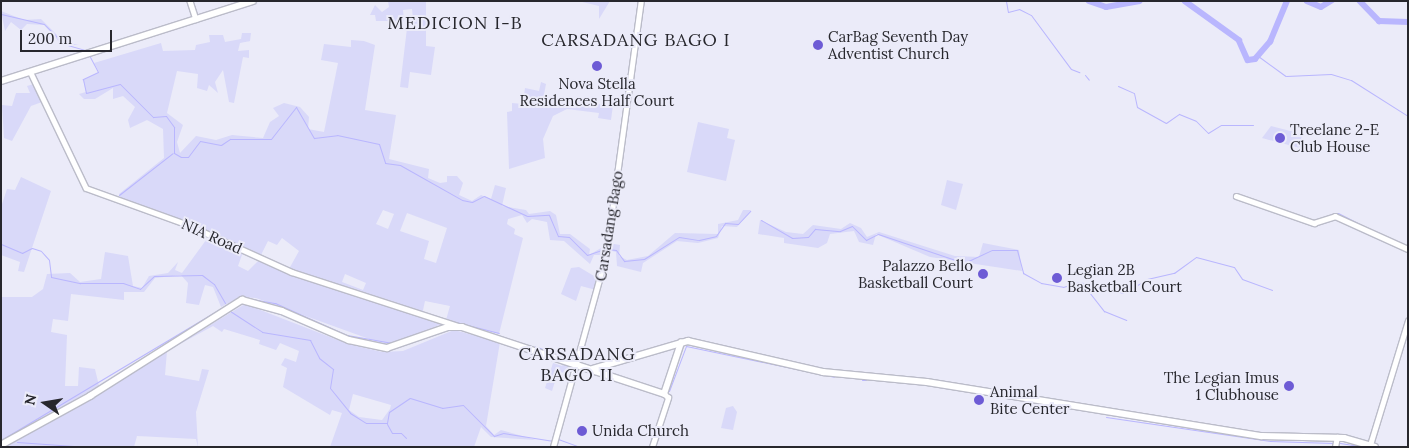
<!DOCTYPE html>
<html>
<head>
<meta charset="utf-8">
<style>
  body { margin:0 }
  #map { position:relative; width:1409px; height:448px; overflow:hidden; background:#ebebf9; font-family:Lora,serif }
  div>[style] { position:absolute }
  .green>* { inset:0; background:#d9d9f9 }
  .stream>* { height:1px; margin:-0.5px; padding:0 0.5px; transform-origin:0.5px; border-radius:0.5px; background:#b9b6fe }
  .river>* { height:5.5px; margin:-2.75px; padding:0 2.75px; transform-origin:2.75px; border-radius:2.75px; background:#b9b6fe }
  .roads { filter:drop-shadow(1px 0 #bbbcc9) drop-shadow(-1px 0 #bbbcc9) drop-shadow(0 1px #bbbcc9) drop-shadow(0 -1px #bbbcc9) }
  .minor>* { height:4.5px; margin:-2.25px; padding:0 2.25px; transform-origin:2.25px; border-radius:2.25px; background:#fff }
  .major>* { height:5.5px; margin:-2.75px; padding:0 2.75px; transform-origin:2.75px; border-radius:2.75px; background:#fff }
  .dots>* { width:14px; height:14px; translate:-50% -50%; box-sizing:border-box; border:2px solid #ebebf9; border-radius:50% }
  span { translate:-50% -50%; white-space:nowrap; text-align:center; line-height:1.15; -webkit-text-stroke:4px #ebebf9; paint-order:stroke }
  .poi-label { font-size:15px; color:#27272d }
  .left { translate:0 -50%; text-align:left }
  .right { translate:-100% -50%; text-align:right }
  .street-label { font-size:15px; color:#27272d }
  .quarter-label { font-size:18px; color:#27272d; letter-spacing:1px }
  .frame { position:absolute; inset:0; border:2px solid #27272d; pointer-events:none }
  .north { position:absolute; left:20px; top:378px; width:50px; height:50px; -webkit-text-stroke:4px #ebebf9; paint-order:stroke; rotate:283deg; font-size:14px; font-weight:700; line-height:20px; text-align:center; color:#27272d }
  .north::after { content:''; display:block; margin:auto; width:18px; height:22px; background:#27272d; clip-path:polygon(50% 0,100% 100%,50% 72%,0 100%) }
  .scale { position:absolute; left:20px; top:30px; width:92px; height:22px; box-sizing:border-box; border:2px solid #27272d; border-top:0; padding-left:6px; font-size:15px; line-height:18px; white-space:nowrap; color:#27272d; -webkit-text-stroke:4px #ebebf9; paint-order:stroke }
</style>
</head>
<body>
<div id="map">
  <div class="green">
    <div style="clip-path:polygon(388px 1px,426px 1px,426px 46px,435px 47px,431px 75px,410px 72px,408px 88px,400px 87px,407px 28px,414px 28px,412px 9px,403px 10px,404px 21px,376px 21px,375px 15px,370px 15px,375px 5px,382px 12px,389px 7px)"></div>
    <div style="clip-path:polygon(578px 1px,610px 1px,599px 19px,599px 6px)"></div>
    <div style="clip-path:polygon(1px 11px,24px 20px,41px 19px,64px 42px,79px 45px,62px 45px,44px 25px,27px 24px,21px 30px,11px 22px,5px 31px)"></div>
    <div style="clip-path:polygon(evenodd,242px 33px,251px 33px,250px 41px,240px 43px,238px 51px,249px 50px,249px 58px,243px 57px,234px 103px,229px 102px,223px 70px,215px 82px,218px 93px,209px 85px,207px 91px,197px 88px,198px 74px,177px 71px,167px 113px,183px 125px,177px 142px,180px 153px,196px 136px,216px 140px,232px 135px,263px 138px,270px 122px,279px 116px,273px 108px,284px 103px,300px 107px,309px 117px,308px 129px,324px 132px,338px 63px,321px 60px,324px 44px,351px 47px,351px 40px,364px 41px,375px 45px,365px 110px,396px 115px,389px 159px,429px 169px,428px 178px,440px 183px,447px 182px,447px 176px,457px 176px,463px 183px,459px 195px,472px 201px,481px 195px,491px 199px,495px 185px,506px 188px,502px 206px,526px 210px,529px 214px,550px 211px,556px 215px,560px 234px,570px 234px,590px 249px,589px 255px,601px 248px,603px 255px,594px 255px,590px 264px,564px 241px,550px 240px,547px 222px,532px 219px,527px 223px,522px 215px,508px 219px,507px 224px,515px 229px,514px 234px,523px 238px,499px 334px,446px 320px,450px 306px,425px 301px,422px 315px,289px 269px,299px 251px,282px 238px,277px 245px,268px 241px,260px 257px,121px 199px,119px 194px,164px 158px,163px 129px,147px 120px,130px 128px,128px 120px,135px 107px,123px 96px,113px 99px,113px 88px,95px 99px,84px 99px,79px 94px,86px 92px,83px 80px,99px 72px,94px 63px,161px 43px,163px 51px,195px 50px,196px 45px,210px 42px,209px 35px,223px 35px,225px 42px,241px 39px,242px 33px,383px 210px,394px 214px,388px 229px,376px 224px,383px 210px,242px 33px,407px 213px,447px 228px,436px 263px,424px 259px,429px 241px,400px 231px,407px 213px,242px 33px,345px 274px,366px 283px,363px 290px,342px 282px,345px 274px)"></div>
    <div style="clip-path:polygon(541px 82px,546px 84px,543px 100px,613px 105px,611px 120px,598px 118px,599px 113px,567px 109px,553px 116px,543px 139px,545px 158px,509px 169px,507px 112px,512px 111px,512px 103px,523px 104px,525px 88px,539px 91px)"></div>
    <div style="clip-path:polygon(34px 84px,42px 102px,31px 106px,12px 141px,4px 138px,2px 105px,12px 106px,16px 93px,30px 93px,27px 86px)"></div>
    <div style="clip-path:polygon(698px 122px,729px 129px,727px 138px,735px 140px,726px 181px,687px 172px)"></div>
    <div style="clip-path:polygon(1271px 126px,1302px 134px,1300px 148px,1262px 138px)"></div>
    <div style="clip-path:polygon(21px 177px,51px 191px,24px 272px,18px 271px,20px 262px,1px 255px,2px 204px,7px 189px,15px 190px)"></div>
    <div style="clip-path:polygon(947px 180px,963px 184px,956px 210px,941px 205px)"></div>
    <div style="clip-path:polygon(743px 210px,751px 210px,737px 227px,722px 226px,718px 238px,698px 243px,677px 241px,643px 263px,641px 272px,617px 266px,616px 252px,608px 250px,609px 243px,620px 245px,619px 256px,627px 260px,648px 256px,675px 233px,718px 234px,718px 224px,738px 220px)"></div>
    <div style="clip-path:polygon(760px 220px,786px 232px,803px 234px,813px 225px,841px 229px,850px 223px,861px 228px,867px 237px,879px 232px,955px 256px,979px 257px,983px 243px,1019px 250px,1022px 271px,930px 257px,876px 234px,873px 245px,859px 242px,854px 231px,830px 234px,827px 243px,818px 248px,784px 243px,784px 238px,758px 234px)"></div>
    <div style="clip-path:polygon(209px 236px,243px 252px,238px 266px,248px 271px,259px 260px,443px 323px,406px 341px,383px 344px,256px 298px,240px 297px,221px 307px,213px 287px,205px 285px,199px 305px,186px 303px,188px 283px,181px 275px,155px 278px,144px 292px,124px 292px,124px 300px,71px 294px,68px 321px,53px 319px,51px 332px,67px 335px,65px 386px,78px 386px,79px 367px,95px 369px,99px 386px,1px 441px,1px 297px,32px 297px,43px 289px,47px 274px,70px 273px,80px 282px,101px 279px,105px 252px,128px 256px,133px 286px,142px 288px,149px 276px,168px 273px,178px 262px,175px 270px,182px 273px)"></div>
    <div style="clip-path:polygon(579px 267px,599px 279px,596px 290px,581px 286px,576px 301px,561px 294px,571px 268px)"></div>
    <div style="clip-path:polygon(evenodd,245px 304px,348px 344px,382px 352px,403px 351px,454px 330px,500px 342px,486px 426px,494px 435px,501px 430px,536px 440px,491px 437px,481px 427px,474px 447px,330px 447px,342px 413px,332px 410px,330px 415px,283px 387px,287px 368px,281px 365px,285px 358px,296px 362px,299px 351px,280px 343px,276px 350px,259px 344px,260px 340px,224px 329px,222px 332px,213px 326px,169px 350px,245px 304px,353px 394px,391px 405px,390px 409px,382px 420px,359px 417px,349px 410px,353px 394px)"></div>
    <div style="clip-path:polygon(167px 351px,165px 375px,199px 381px,202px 369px,209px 370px,196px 412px,198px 447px,196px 439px,137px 436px,134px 447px,6px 447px)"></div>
    <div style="clip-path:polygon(564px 362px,569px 364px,566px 373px,558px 372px,552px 391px,545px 388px,553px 363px,562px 366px)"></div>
    <div style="clip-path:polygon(733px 406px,737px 412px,733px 430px,721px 428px,726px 408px)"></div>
  </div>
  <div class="stream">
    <div style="left:1006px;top:1px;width:11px;rotate:80deg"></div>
    <div style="left:1008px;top:12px;width:11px;rotate:-15deg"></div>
    <div style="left:1019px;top:9px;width:13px;rotate:27deg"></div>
    <div style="left:1031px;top:15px;width:67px;rotate:53.5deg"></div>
    <div style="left:1071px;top:69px;width:9px;rotate:21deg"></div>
    <div style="left:1px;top:14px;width:44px;rotate:13.1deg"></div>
    <div style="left:44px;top:24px;width:28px;rotate:45deg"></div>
    <div style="left:64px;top:44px;width:25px;rotate:16deg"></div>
    <div style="left:89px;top:55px;width:19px;rotate:62deg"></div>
    <div style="left:98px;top:72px;width:17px;rotate:155deg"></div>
    <div style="left:83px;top:79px;width:14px;rotate:78deg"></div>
    <div style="left:86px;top:93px;width:35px;rotate:-15deg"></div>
    <div style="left:120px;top:84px;width:47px;rotate:45deg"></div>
    <div style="left:153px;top:117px;width:13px;rotate:-4deg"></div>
    <div style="left:166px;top:116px;width:14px;rotate:54deg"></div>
    <div style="left:174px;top:127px;width:26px;rotate:90deg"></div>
    <div style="left:174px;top:153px;width:8px;rotate:30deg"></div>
    <div style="left:181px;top:157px;width:7px"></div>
    <div style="left:188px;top:157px;width:20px;rotate:-53deg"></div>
    <div style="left:200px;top:141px;width:21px;rotate:11deg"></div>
    <div style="left:221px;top:145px;width:11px;rotate:-34deg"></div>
    <div style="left:230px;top:139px;width:41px"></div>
    <div style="left:271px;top:139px;width:41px;rotate:-52deg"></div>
    <div style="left:296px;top:107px;width:36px;rotate:60deg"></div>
    <div style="left:314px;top:138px;width:23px;rotate:-7deg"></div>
    <div style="left:337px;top:135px;width:43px;rotate:12.1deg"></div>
    <div style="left:379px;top:144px;width:20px;rotate:72deg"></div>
    <div style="left:385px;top:163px;width:15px;rotate:8deg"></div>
    <div style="left:400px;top:165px;width:71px;rotate:29.4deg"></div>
    <div style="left:462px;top:200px;width:10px;rotate:11deg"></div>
    <div style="left:472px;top:202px;width:13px;rotate:-27deg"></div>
    <div style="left:484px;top:196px;width:47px;rotate:24.9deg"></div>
    <div style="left:527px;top:216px;width:22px;rotate:-3deg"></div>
    <div style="left:549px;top:215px;width:23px;rotate:67deg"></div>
    <div style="left:558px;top:236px;width:11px;rotate:5deg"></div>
    <div style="left:569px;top:237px;width:25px;rotate:45deg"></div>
    <div style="left:587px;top:255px;width:18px;rotate:-19deg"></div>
    <div style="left:1258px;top:56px;width:34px;rotate:36deg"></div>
    <div style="left:1286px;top:76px;width:45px;rotate:-2.5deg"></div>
    <div style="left:1331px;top:74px;width:21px;rotate:17deg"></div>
    <div style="left:1351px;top:80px;width:67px;rotate:32.3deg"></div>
    <div style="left:1085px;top:75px;width:6px;rotate:51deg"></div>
    <div style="left:1118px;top:86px;width:17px;rotate:24deg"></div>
    <div style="left:1134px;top:93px;width:14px;rotate:78deg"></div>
    <div style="left:1137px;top:107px;width:33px;rotate:29deg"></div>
    <div style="left:1166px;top:123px;width:16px;rotate:-35deg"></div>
    <div style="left:1179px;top:114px;width:18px;rotate:22deg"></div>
    <div style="left:1196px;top:121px;width:17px;rotate:45deg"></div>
    <div style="left:1208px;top:133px;width:15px;rotate:-32deg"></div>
    <div style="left:1221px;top:125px;width:32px"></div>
    <div style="left:119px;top:195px;width:68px;rotate:-37.9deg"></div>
    <div style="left:116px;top:201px;width:29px;rotate:20deg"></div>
    <div style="left:761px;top:220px;width:36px;rotate:30deg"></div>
    <div style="left:792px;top:238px;width:16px;rotate:-4deg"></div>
    <div style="left:808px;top:237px;width:11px;rotate:-49deg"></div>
    <div style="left:815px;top:229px;width:25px;rotate:5deg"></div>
    <div style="left:840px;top:231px;width:13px;rotate:-23deg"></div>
    <div style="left:852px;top:226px;width:20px;rotate:45deg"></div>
    <div style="left:866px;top:240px;width:13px;rotate:-27deg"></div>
    <div style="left:878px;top:234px;width:91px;rotate:18.6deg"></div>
    <div style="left:964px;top:263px;width:31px;rotate:-25deg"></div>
    <div style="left:992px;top:250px;width:25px"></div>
    <div style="left:1017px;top:250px;width:24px;rotate:75deg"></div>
    <div style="left:1023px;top:273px;width:21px;rotate:29deg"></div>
    <div style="left:1041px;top:283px;width:22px;rotate:10deg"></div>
    <div style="left:1063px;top:287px;width:17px;rotate:-17deg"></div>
    <div style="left:1079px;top:282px;width:46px;rotate:13.7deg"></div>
    <div style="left:1124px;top:293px;width:27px;rotate:-31deg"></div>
    <div style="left:1147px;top:279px;width:28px;rotate:-13deg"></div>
    <div style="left:1174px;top:273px;width:27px;rotate:-36deg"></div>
    <div style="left:1196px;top:257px;width:39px;rotate:15deg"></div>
    <div style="left:1234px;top:267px;width:14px;rotate:56deg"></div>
    <div style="left:1242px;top:279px;width:32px;rotate:20deg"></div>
    <div style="left:1314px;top:220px;width:25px;rotate:-16deg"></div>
    <div style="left:1338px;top:213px;width:39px;rotate:27deg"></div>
    <div style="left:184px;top:226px;width:11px;rotate:22deg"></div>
    <div style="left:217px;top:240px;width:89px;rotate:24deg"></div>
    <div style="left:1px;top:244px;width:23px;rotate:23deg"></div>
    <div style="left:22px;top:253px;width:11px;rotate:-27deg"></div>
    <div style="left:32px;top:248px;width:9px;rotate:18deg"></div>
    <div style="left:41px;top:251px;width:12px;rotate:48deg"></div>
    <div style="left:49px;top:260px;width:17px;rotate:83deg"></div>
    <div style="left:51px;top:277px;width:30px;rotate:12deg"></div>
    <div style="left:80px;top:283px;width:43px"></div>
    <div style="left:123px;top:283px;width:18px;rotate:19deg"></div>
    <div style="left:140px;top:289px;width:19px;rotate:-43deg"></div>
    <div style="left:154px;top:276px;width:48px;rotate:-1.2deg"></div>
    <div style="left:202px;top:275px;width:15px;rotate:37deg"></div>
    <div style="left:214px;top:284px;width:22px;rotate:60deg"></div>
    <div style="left:608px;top:249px;width:8px;rotate:7deg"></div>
    <div style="left:616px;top:250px;width:14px;rotate:54deg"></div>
    <div style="left:624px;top:261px;width:20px;rotate:-6deg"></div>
    <div style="left:644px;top:259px;width:41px;rotate:-32.2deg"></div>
    <div style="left:679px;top:237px;width:20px;rotate:9deg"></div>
    <div style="left:699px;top:240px;width:17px;rotate:-13deg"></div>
    <div style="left:716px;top:236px;width:16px;rotate:-55deg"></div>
    <div style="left:725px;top:223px;width:13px;rotate:4deg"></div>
    <div style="left:738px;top:224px;width:18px;rotate:-47deg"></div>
    <div style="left:1082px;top:283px;width:36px;rotate:52deg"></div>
    <div style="left:1104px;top:311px;width:24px;rotate:22deg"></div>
    <div style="left:230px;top:311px;width:38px;rotate:33deg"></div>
    <div style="left:262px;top:332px;width:49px;rotate:9.5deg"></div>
    <div style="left:310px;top:340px;width:20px;rotate:63deg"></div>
    <div style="left:319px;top:358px;width:18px;rotate:38deg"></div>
    <div style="left:333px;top:369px;width:19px;rotate:99deg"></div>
    <div style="left:330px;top:388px;width:32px;rotate:51deg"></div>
    <div style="left:350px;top:413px;width:19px;rotate:32deg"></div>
    <div style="left:366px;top:423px;width:21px"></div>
    <div style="left:387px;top:423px;width:11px;rotate:-80deg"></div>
    <div style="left:389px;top:412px;width:25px;rotate:-34deg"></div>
    <div style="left:410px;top:398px;width:34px;rotate:17deg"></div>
    <div style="left:442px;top:408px;width:21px;rotate:-8deg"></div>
    <div style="left:463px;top:405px;width:44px;rotate:45deg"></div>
    <div style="left:494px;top:436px;width:9px;rotate:-18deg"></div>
    <div style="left:503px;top:433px;width:51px;rotate:9.1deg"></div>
    <div style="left:432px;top:316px;width:69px;rotate:14.2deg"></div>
    <div style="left:535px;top:346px;width:16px;rotate:22deg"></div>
    <div style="left:552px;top:353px;width:7px;rotate:16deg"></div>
    <div style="left:560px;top:356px;width:17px;rotate:17deg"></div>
    <div style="left:607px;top:371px;width:45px;rotate:19.7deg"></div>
    <div style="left:862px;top:380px;width:4px"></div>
    <div style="left:669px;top:391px;width:48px;rotate:-69.3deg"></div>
    <div style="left:686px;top:346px;width:151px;rotate:11.8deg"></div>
    <div style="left:1036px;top:405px;width:26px;rotate:11deg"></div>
    <div style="left:1106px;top:417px;width:166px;rotate:8.3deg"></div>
    <div style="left:1270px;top:441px;width:63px;rotate:1.8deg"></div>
    <div style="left:387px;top:424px;width:10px;rotate:61deg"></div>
    <div style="left:392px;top:433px;width:9px"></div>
    <div style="left:401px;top:433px;width:7px;rotate:45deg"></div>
    <div style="left:558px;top:439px;width:23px;rotate:20deg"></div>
    <div style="left:1px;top:440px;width:279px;rotate:-30.9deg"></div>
    <div style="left:240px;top:297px;width:36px;rotate:10deg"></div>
    <div style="left:275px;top:303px;width:79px;rotate:24deg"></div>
    <div style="left:347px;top:335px;width:46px;rotate:10.1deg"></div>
    <div style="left:17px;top:442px;width:71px;rotate:4deg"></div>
    <div style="left:1340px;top:443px;width:24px;rotate:9deg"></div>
  </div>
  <div class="river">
    <div style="left:1089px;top:1px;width:18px;rotate:19deg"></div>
    <div style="left:1106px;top:7px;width:34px;rotate:-10deg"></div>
    <div style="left:1185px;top:1px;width:67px;rotate:35.8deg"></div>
    <div style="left:1239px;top:40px;width:22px;rotate:66deg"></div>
    <div style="left:1248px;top:60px;width:7px;rotate:-8deg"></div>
    <div style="left:1255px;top:59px;width:23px;rotate:-49deg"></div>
    <div style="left:1270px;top:42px;width:44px;rotate:-67.5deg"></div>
    <div style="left:1307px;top:1px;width:15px;rotate:23deg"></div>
    <div style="left:1321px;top:7px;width:12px;rotate:-31deg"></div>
    <div style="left:1360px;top:1px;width:28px;rotate:46deg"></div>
    <div style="left:1379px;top:21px;width:29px;rotate:2deg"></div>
  </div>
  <div class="roads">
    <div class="minor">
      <div style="left:190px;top:1px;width:19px;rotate:72deg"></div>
      <div style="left:31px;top:73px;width:127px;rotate:64.4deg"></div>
      <div style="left:86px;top:188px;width:106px;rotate:19.8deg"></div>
      <div style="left:186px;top:224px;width:116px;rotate:24.4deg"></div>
      <div style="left:292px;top:272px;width:175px;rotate:18deg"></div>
      <div style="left:1236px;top:196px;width:83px;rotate:19.1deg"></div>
      <div style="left:1314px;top:223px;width:22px;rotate:-18deg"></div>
      <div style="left:1335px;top:216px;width:80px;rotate:24.3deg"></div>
      <div style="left:1370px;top:445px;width:130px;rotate:-73deg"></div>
      <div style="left:553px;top:447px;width:199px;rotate:-74.6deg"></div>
      <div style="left:606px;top:255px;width:256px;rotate:-82.2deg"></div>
      <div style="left:652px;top:447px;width:52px;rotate:-71.9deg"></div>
      <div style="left:668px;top:398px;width:6px;rotate:-135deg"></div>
      <div style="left:1335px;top:447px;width:10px;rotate:-79deg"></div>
    </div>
    <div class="major">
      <div style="left:1px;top:81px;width:264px;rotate:-17.6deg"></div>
      <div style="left:593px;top:369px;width:99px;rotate:-16.4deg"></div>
      <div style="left:688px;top:341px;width:139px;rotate:12.9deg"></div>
      <div style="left:823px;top:372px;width:104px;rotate:5.5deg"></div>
      <div style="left:927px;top:382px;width:339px;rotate:9.2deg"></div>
      <div style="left:1262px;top:436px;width:82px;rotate:1.4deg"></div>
      <div style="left:1344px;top:438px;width:32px;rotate:16deg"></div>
      <div style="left:1px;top:445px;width:102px;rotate:-28.8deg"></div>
      <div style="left:90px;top:396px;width:180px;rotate:-32.3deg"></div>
      <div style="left:242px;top:300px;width:41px;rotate:15.4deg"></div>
      <div style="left:282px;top:311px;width:73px;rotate:23.4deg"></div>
      <div style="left:349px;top:340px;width:39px;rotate:12deg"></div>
      <div style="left:387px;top:348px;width:65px;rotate:-19deg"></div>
      <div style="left:448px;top:327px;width:14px"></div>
      <div style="left:462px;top:327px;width:213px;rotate:18.3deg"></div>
      <div style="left:664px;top:394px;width:54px;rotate:-71.6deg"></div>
    </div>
  </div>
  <div class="dots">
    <div style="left:818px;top:45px;background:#6d5bd5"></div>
    <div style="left:597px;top:66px;background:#6d5bd5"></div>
    <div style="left:1280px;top:138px;background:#6d5bd5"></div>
    <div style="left:983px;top:274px;background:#6d5bd5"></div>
    <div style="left:1057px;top:278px;background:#6d5bd5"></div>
    <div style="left:1289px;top:386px;background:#6d5bd5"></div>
    <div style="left:979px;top:400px;background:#6d5bd5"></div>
    <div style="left:582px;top:431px;background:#6d5bd5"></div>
  </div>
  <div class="poi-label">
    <span class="left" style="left:828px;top:45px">CarBag Seventh Day<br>Adventist Church</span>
    <span style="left:597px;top:92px">Nova Stella<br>Residences Half Court</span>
    <span class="left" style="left:1290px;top:138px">Treelane 2-E<br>Club House</span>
    <span class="right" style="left:973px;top:274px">Palazzo Bello<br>Basketball Court</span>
    <span class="left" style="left:1067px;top:278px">Legian 2B<br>Basketball Court</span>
    <span class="right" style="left:1279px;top:386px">The Legian Imus<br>1 Clubhouse</span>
    <span class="left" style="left:990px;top:400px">Animal<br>Bite Center</span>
    <span class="left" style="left:592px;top:431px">Unida Church</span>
  </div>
  <div class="street-label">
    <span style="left:609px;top:226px;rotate:-81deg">Carsadang Bago</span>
    <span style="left:212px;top:236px;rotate:24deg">NIA Road</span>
  </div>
  <div class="quarter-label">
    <span style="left:455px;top:23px">MEDICION I-B</span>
    <span style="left:636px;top:40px">CARSADANG BAGO I</span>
    <span style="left:577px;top:365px">CARSADANG<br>BAGO II</span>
  </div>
  <div class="frame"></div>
  <div class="north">N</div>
  <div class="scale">200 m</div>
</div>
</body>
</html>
